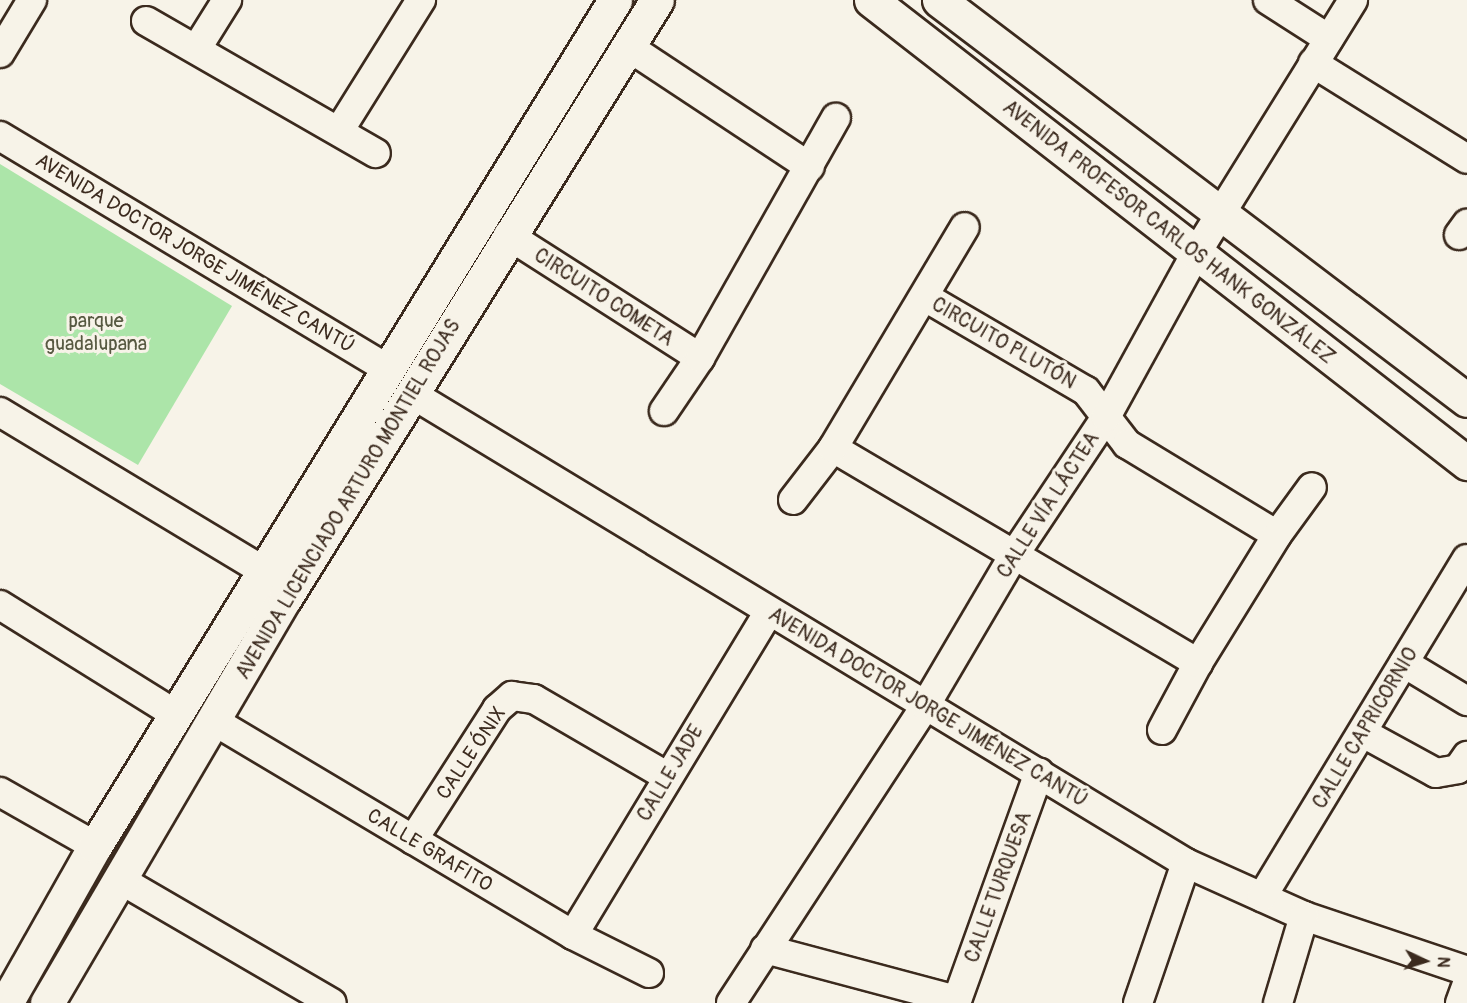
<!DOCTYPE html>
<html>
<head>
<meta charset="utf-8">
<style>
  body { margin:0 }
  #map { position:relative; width:1467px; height:1003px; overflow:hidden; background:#f7f3e8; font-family:Pangolin,sans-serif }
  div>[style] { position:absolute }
  .green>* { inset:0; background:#ace5a9 }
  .roads { filter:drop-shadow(2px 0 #3b2a1e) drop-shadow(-2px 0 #3b2a1e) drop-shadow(0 2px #3b2a1e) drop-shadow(0 -2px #3b2a1e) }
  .street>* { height:28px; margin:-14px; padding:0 14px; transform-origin:14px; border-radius:14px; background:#f7f3e8 }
  .secondary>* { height:33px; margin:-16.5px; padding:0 16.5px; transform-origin:16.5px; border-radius:16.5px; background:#f7f3e8 }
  span { translate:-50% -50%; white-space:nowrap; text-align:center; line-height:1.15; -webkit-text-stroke:6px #f7f3e8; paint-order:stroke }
  .street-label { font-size:20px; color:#3b2a1e }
  .park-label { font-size:20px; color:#575941 }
  .north { position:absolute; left:1395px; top:931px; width:60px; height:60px; -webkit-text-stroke:4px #f7f3e8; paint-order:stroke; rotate:94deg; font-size:16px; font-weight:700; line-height:24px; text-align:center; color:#3b2a1e }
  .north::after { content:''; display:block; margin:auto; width:21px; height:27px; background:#3b2a1e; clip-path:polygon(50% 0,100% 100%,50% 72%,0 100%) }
</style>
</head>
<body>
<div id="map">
  <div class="green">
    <div style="clip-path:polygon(0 164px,232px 306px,138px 465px,0 384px)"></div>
  </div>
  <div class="roads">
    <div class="street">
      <div style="left:1268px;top:0;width:72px;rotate:32.6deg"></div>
      <div style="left:146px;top:21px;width:265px;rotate:29.9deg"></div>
      <div style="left:627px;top:46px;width:219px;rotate:33.5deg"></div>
      <div style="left:197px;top:48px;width:57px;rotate:-58deg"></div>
      <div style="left:0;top:53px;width:62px;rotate:-58.9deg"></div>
      <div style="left:1313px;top:63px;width:181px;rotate:31.9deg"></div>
      <div style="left:339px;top:131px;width:155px;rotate:-58deg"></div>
      <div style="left:0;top:136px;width:455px;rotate:31deg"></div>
      <div style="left:508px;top:235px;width:228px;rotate:32.6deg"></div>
      <div style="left:1459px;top:235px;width:14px;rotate:-54deg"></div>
      <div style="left:925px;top:297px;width:186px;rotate:30.3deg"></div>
      <div style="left:1086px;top:391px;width:67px;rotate:52.3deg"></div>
      <div style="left:1127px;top:444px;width:175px;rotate:31.2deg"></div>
      <div style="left:412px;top:394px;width:905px;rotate:31.21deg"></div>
      <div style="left:1186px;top:863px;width:129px;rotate:24.2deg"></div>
      <div style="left:1304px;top:916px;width:172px;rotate:18.6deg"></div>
      <div style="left:664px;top:411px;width:64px;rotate:-55.8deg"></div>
      <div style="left:700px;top:358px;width:276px;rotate:-60.5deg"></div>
      <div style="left:0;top:412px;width:308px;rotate:31.1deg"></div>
      <div style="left:833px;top:448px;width:424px;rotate:30.5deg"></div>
      <div style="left:793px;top:500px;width:66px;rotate:-52.4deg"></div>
      <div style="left:833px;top:448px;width:257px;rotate:-59.2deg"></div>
      <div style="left:0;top:605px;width:208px;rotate:31.9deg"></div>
      <div style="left:1404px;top:663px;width:74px;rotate:31.1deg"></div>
      <div style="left:214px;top:721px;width:418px;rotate:30.8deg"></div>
      <div style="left:573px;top:935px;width:85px;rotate:26.6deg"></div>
      <div style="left:1162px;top:730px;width:76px;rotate:-61.8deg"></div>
      <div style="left:1198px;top:663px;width:150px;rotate:-58.3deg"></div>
      <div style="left:1277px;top:535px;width:59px;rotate:-53.9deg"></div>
      <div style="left:1363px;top:733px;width:83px;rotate:28.7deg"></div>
      <div style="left:1436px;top:773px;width:22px;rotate:-10deg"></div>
      <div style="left:1458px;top:769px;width:16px;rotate:-55deg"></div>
      <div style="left:0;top:792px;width:109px;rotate:29.6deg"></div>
      <div style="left:413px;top:840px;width:156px;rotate:-57.3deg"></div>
      <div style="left:497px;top:709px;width:20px;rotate:-41deg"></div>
      <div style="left:512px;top:696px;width:22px;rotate:8deg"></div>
      <div style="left:534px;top:699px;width:155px;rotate:30.2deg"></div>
      <div style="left:119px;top:879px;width:246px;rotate:30.2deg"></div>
      <div style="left:1262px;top:897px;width:395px;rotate:-58.8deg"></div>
      <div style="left:573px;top:935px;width:376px;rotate:-58.8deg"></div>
      <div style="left:765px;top:949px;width:199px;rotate:14.9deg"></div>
      <div style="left:731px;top:1003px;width:355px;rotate:-56.8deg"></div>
      <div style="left:925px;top:706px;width:175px;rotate:-59.5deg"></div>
      <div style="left:1014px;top:555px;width:166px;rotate:-56.3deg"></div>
      <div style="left:1106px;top:417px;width:185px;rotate:-61.2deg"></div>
      <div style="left:1195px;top:255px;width:300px;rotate:-58.2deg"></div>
      <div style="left:956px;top:1003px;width:245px;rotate:-70.2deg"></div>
      <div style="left:1138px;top:1003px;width:148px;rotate:-71.1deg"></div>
      <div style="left:1278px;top:1003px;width:91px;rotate:-73.4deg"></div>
      <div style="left:1460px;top:1003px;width:20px;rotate:-70deg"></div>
    </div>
    <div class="secondary">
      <div style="left:871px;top:0;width:755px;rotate:37.84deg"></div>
      <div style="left:939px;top:0;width:662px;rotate:37.15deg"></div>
      <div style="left:6px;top:1003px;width:180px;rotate:-60.5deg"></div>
      <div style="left:95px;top:846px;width:993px;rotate:-58.42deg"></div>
      <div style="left:47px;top:1003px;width:470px;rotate:-59.6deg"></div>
      <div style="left:285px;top:598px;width:704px;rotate:-58.12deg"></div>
    </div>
  </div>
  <div class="street-label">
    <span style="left:1169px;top:232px;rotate:38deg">AVENIDA PROFESOR CARLOS HANK GONZÁLEZ</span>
    <span style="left:195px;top:253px;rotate:31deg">AVENIDA DOCTOR JORGE JIMÉNEZ CANTÚ</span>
    <span style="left:604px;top:297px;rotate:33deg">CIRCUITO COMETA</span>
    <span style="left:1004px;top:343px;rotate:30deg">CIRCUITO PLUTÓN</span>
    <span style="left:348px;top:499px;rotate:-59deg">AVENIDA LICENCIADO ARTURO MONTIEL ROJAS</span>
    <span style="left:1048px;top:505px;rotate:-57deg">CALLE VÍA LÁCTEA</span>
    <span style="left:928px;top:707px;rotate:31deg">AVENIDA DOCTOR JORGE JIMÉNEZ CANTÚ</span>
    <span style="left:1365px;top:728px;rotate:-59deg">CALLE CAPRICORNIO</span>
    <span style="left:471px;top:753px;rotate:-56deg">CALLE ÓNIX</span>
    <span style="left:670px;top:773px;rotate:-59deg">CALLE JADE</span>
    <span style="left:430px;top:850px;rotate:31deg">CALLE GRAFITO</span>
    <span style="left:998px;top:887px;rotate:-70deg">CALLE TURQUESA</span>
  </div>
  <div class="park-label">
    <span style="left:96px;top:332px">parque<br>guadalupana</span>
  </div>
  <div class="north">N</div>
</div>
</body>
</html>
